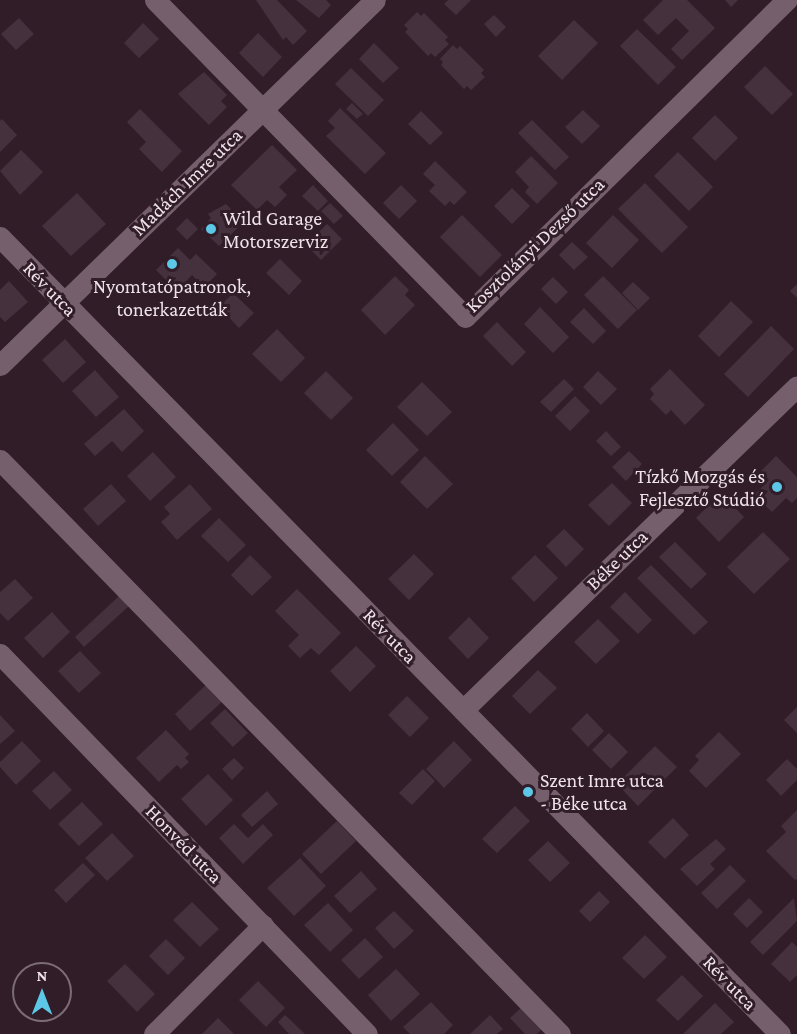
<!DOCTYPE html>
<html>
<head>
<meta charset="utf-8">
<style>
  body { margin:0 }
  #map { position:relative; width:797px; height:1034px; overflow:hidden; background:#301d28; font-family:"Crimson Pro",serif }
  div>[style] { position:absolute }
  .building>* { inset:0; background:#45313d }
  .street>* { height:21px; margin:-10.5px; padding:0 10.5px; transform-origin:10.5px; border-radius:10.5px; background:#765f6c }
  .dots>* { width:16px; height:16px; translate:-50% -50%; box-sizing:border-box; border:3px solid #301d28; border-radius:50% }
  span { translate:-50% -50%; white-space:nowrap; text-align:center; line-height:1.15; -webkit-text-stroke:6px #301d28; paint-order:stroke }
  .street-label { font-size:20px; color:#efe2e9 }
  .poi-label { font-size:20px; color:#efe2e9 }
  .left { translate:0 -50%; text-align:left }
  .right { translate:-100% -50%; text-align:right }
  .north { position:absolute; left:12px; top:962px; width:60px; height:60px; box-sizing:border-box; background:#301d28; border:2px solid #7c6c75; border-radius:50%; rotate:0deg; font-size:16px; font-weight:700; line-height:24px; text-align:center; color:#efe2e9 }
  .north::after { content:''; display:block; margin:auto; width:21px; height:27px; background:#5dc7e8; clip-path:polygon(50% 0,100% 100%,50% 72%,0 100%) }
</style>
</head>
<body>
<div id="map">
  <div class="building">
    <div style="clip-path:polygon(256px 0,277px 0,307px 31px,293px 45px,286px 37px,283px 40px)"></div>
    <div style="clip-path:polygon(296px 0,326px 0,331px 5px,319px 18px)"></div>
    <div style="clip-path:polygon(448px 0,471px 0,456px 15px,444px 4px)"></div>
    <div style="clip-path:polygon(663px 0,687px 0,715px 28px,682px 60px,671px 49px,689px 31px,676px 18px,658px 35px,643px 20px)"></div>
    <div style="clip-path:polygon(725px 0,738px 0,731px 7px)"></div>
    <div style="clip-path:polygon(417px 12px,421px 16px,424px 13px,448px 37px,445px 40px,449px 44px,435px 57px,431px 53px,428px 56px,405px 32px,408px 29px,404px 25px)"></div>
    <div style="clip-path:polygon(494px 15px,506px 27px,496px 37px,484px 24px)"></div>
    <div style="clip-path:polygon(19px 18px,34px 34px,16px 50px,1px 34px)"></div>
    <div style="clip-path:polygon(574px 20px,598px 43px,562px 80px,538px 56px)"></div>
    <div style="clip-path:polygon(143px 23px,159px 39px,139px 58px,124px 43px)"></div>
    <div style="clip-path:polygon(637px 29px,676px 67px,658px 85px,620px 46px)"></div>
    <div style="clip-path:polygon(258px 33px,282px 57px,263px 77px,239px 53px)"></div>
    <div style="clip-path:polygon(374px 43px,399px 68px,383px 83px,359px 59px)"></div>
    <div style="clip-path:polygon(453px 45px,457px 49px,460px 46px,484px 70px,481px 73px,485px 77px,471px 90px,467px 86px,464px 89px,441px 65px,443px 62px,440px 59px)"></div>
    <div style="clip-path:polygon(765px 66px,793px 94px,772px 115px,744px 87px)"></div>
    <div style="clip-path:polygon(351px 68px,384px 100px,368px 116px,335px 84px)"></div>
    <div style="clip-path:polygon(204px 72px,227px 95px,221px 101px,227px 107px,209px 125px,178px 94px)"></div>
    <div style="clip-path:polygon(352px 103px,363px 114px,357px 119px,346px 109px)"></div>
    <div style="clip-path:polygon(340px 108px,386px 153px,365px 174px,326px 136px,335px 128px,328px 121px)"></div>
    <div style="clip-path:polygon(140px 109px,182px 151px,162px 172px,139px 149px,146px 142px,127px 122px)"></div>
    <div style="clip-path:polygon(583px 110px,600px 126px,582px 144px,565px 127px)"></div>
    <div style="clip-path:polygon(421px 111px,443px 133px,430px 145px,408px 124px)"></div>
    <div style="clip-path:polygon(715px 115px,738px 138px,715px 161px,692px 138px)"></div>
    <div style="clip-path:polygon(2px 119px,17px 135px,0 152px,0 121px)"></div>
    <div style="clip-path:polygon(532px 120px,569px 157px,555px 170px,518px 133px)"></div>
    <div style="clip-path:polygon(272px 145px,297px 170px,279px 187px,287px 195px,275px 207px,267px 200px,257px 210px,231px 185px)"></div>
    <div style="clip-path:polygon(21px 150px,43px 172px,20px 195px,0 171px)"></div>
    <div style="clip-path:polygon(678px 152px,713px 187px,689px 211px,654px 176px)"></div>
    <div style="clip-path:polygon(531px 156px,558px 183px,537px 204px,525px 192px,529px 187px,515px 172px)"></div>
    <div style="clip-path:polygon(435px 161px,467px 192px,454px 205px,450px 201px,445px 206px,429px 191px,435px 185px,423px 174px)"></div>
    <div style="clip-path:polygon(645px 183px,688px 227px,662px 253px,618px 209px)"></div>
    <div style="clip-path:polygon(313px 185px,328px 201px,318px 211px,302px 196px)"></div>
    <div style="clip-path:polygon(401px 185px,417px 201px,399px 219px,383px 203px)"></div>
    <div style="clip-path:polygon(512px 188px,530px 206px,512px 224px,494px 206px)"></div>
    <div style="clip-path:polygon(77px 193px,106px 224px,71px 256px,42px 226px)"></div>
    <div style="clip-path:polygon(330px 203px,343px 216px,334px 224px,321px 211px)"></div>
    <div style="clip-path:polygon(226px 204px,244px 222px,219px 246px,201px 229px,211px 218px,208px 214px)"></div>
    <div style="clip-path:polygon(462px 215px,502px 255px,480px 277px,440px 237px)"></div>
    <div style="clip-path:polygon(613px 215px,639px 240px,612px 268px,586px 243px)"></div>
    <div style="clip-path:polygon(187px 218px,198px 229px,187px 240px,176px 229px)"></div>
    <div style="clip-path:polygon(327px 224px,342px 239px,321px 260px,306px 245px)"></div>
    <div style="clip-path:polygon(572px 242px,588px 257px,574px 270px,559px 255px)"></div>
    <div style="clip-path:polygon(178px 248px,190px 260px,196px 254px,217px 274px,204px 287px,192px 275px,177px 291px,156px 270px)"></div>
    <div style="clip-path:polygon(280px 259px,302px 281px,289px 295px,266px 273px)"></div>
    <div style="clip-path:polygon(395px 276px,409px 290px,405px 295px,415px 305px,385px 335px,361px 310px)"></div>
    <div style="clip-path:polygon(603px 276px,637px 310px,618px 329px,584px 295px)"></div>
    <div style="clip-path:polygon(553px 277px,568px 292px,556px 304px,541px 289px)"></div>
    <div style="clip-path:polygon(9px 281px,28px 302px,5px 322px,0 317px,0 290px)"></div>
    <div style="clip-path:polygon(633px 282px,650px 298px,638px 310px,622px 293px)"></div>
    <div style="clip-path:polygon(797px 284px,797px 298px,790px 291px)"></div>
    <div style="clip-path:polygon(233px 293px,254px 313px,239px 328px,219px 307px)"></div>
    <div style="clip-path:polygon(731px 301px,753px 322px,719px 357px,698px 336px)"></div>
    <div style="clip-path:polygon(540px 307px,569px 337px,553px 353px,524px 324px)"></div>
    <div style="clip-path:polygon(584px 308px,606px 331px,593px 344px,570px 322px)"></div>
    <div style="clip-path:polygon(497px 322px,526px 352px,512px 366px,483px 336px)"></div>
    <div style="clip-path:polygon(771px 326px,794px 349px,748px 397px,724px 374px)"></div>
    <div style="clip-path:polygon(277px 329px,305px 358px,281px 382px,252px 354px)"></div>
    <div style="clip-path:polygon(65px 339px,86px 362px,63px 383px,42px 360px)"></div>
    <div style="clip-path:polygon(670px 369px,705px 405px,685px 425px,671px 410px,666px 415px,650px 399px,654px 394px,650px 389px)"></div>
    <div style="clip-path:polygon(95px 370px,119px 397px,96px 417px,72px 391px)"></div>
    <div style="clip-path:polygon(326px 371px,353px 398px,331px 420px,304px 393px)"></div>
    <div style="clip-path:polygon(598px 371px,617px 389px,601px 405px,583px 387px)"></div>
    <div style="clip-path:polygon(564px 379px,574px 389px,551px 412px,540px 402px)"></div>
    <div style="clip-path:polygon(422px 382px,452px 412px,427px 436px,397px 407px)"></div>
    <div style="clip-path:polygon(575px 396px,590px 411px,570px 431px,555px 416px)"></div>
    <div style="clip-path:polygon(124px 409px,144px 431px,122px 452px,112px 441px,95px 456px,84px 444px)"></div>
    <div style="clip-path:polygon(393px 423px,419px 450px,392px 476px,366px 450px)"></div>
    <div style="clip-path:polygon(606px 431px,621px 447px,611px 456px,596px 441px)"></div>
    <div style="clip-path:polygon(629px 451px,642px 464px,626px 481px,612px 467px)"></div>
    <div style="clip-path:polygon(153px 452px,176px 477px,150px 501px,127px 476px)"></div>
    <div style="clip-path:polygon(425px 456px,453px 484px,427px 509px,400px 482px)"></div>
    <div style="clip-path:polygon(776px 456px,797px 477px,797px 498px,792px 503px,786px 498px,772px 512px,754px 495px,769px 480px,760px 472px)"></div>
    <div style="clip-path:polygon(612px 483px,632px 503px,609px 526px,588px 505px)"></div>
    <div style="clip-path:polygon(111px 484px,126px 501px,98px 526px,83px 509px)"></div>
    <div style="clip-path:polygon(190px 484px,212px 509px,177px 540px,161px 522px,170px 514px,164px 507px)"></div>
    <div style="clip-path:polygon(721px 493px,744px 517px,719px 542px,696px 518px)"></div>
    <div style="clip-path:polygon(219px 518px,246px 545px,228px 562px,201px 536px)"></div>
    <div style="clip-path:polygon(564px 529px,584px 549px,566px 567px,546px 546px)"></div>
    <div style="clip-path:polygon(763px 532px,790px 559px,754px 594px,727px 567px)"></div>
    <div style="clip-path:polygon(675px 542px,707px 574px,691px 589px,659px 557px)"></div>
    <div style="clip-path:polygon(414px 554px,434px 574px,409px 600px,388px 579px)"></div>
    <div style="clip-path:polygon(250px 555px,272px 577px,252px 596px,231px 575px)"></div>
    <div style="clip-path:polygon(535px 555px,558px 578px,534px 602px,511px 578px)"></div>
    <div style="clip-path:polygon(651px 565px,708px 622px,694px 635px,637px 578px)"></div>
    <div style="clip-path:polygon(15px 579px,33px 598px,8px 621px,0 613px,0 592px)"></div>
    <div style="clip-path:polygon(297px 589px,341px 633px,319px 655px,311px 648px,300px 658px,288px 646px,299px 635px,275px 611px)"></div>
    <div style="clip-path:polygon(625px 592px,652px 620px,638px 634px,610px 607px)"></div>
    <div style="clip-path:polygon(119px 596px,129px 606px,84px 647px,75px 637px)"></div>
    <div style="clip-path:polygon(52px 612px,70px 632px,43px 658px,24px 638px)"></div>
    <div style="clip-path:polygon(469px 617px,489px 638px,468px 659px,448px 638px)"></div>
    <div style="clip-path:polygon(598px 619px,620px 641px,596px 664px,574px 642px)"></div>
    <div style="clip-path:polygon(356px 646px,376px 666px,350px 692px,330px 671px)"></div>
    <div style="clip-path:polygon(80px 651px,101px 673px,79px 693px,58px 671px)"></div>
    <div style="clip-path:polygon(538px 670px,557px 688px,530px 714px,512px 696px)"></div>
    <div style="clip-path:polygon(208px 683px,224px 700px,190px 731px,175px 714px)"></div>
    <div style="clip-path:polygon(407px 696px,429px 718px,410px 737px,388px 715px)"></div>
    <div style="clip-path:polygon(797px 707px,797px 733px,784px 720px)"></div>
    <div style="clip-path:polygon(225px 709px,248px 733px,233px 747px,210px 723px)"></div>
    <div style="clip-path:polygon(587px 713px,604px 731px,588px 747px,571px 729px)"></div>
    <div style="clip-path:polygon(0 715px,15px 731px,0 744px)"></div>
    <div style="clip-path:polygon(166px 730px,189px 754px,185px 758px,189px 762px,181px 769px,177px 765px,159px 782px,136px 758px)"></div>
    <div style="clip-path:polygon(719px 732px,741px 754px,706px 788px,689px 771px,699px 760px,695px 756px)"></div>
    <div style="clip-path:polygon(609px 733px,628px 752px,611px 769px,592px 750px)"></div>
    <div style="clip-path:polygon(22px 741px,41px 761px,16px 785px,0 767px,0 762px)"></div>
    <div style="clip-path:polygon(454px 741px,472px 760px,444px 788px,426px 769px)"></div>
    <div style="clip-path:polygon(655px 746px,677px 767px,638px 806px,617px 784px)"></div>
    <div style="clip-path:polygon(234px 758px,244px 768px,232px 780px,222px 769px)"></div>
    <div style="clip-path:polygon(787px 759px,797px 769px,797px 780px,781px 796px,766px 780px)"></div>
    <div style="clip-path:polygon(423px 769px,435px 781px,412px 805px,399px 793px)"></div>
    <div style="clip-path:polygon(54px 771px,72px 790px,50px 810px,32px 791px)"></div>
    <div style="clip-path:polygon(208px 774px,233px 800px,206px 826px,181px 799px)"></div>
    <div style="clip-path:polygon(267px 791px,278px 804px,252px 827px,241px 815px)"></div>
    <div style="clip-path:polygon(82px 802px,103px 824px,79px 846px,58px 824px)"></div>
    <div style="clip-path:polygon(515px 806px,530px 821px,497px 853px,482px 839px)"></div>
    <div style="clip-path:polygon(797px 810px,797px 879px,795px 880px,766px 851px,786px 832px,781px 826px)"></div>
    <div style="clip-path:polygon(673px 818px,689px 835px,665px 859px,648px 842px)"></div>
    <div style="clip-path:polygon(337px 821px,356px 841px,321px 874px,302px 854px)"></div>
    <div style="clip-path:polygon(234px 824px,248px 838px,263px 824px,273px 835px,243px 864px,219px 838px)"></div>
    <div style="clip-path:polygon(112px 833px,134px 856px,107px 881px,85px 858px)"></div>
    <div style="clip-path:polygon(716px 839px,726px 849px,710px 864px,715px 869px,697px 886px,680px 869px)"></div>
    <div style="clip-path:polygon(548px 841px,570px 863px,550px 882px,528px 860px)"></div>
    <div style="clip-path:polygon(300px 858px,326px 886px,294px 916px,267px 888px)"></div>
    <div style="clip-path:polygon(83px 863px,95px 875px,66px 903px,54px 890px)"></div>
    <div style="clip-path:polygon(730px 865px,746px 881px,717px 909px,701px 893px)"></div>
    <div style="clip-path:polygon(361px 871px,377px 889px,350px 913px,334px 896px)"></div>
    <div style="clip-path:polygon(599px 891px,610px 902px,590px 922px,579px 911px)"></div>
    <div style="clip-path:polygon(749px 898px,763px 912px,747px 928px,733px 914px)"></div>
    <div style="clip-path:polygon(794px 898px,797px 921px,763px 955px,750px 942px)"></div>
    <div style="clip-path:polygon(192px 902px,219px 929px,200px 947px,173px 920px)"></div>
    <div style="clip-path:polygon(328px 903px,353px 930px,330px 952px,304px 925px)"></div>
    <div style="clip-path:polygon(394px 911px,414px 931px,394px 949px,375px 928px)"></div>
    <div style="clip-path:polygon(645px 935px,667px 957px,644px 979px,622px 958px)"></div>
    <div style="clip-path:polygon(365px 938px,383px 957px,359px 979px,341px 960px)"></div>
    <div style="clip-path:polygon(166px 939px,185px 958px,168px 975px,149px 956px)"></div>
    <div style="clip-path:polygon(792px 942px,797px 947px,797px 975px,790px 982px,771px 964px)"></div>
    <div style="clip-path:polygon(125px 964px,155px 994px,137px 1012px,107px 981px)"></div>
    <div style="clip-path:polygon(396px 969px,420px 994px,391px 1021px,368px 995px)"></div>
    <div style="clip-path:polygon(682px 975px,703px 996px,678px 1021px,656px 1000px)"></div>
    <div style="clip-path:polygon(258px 981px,285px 1008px,266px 1027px,239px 1000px)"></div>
    <div style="clip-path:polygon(431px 1002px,453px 1025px,444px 1034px,410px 1034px,403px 1027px)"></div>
    <div style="clip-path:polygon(715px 1003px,734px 1022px,721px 1034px,683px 1034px)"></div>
    <div style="clip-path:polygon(522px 1007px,542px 1029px,537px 1034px,525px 1034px,510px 1018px)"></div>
    <div style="clip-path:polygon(285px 1015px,305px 1034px,289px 1034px,278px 1022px)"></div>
    <div style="clip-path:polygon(490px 1015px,503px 1029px,497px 1034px,470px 1034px)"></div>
    <div style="clip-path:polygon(218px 1018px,234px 1034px,202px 1034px)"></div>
  </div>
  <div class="street">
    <div style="left:155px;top:0;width:443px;rotate:45.6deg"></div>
    <div style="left:465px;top:317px;width:452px;rotate:-44.6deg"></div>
    <div style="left:0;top:237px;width:1115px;rotate:45.62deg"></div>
    <div style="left:0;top:365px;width:523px;rotate:-44.23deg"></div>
    <div style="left:0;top:460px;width:802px;rotate:45.71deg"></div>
    <div style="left:0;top:654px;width:528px;rotate:46deg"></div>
    <div style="left:463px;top:710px;width:465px;rotate:-44.1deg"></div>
    <div style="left:154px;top:1034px;width:154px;rotate:-45deg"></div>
  </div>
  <div class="dots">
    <div style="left:211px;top:229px;background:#5dc7e8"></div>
    <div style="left:172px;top:264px;background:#5dc7e8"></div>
    <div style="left:777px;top:487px;background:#5dc7e8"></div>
    <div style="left:528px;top:792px;background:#5dc7e8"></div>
  </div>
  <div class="street-label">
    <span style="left:187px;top:182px;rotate:-44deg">Madách Imre utca</span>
    <span style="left:535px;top:245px;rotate:-44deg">Kosztolányi Dezső utca</span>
    <span style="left:50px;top:289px;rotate:46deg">Rév utca</span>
    <span style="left:617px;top:560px;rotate:-44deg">Béke utca</span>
    <span style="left:390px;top:636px;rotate:46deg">Rév utca</span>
    <span style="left:184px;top:844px;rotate:46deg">Honvéd utca</span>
    <span style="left:730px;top:983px;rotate:46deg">Rév utca</span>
  </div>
  <div class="poi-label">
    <span class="left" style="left:223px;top:230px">Wild Garage<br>Motorszerviz</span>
    <span style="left:172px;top:298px">Nyomtatópatronok,<br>tonerkazetták</span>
    <span class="right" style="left:765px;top:488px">Tízkő Mozgás és<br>Fejlesztő Stúdió</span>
    <span class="left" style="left:540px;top:792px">Szent Imre utca<br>- Béke utca</span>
  </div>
  <div class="north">N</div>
</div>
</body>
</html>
